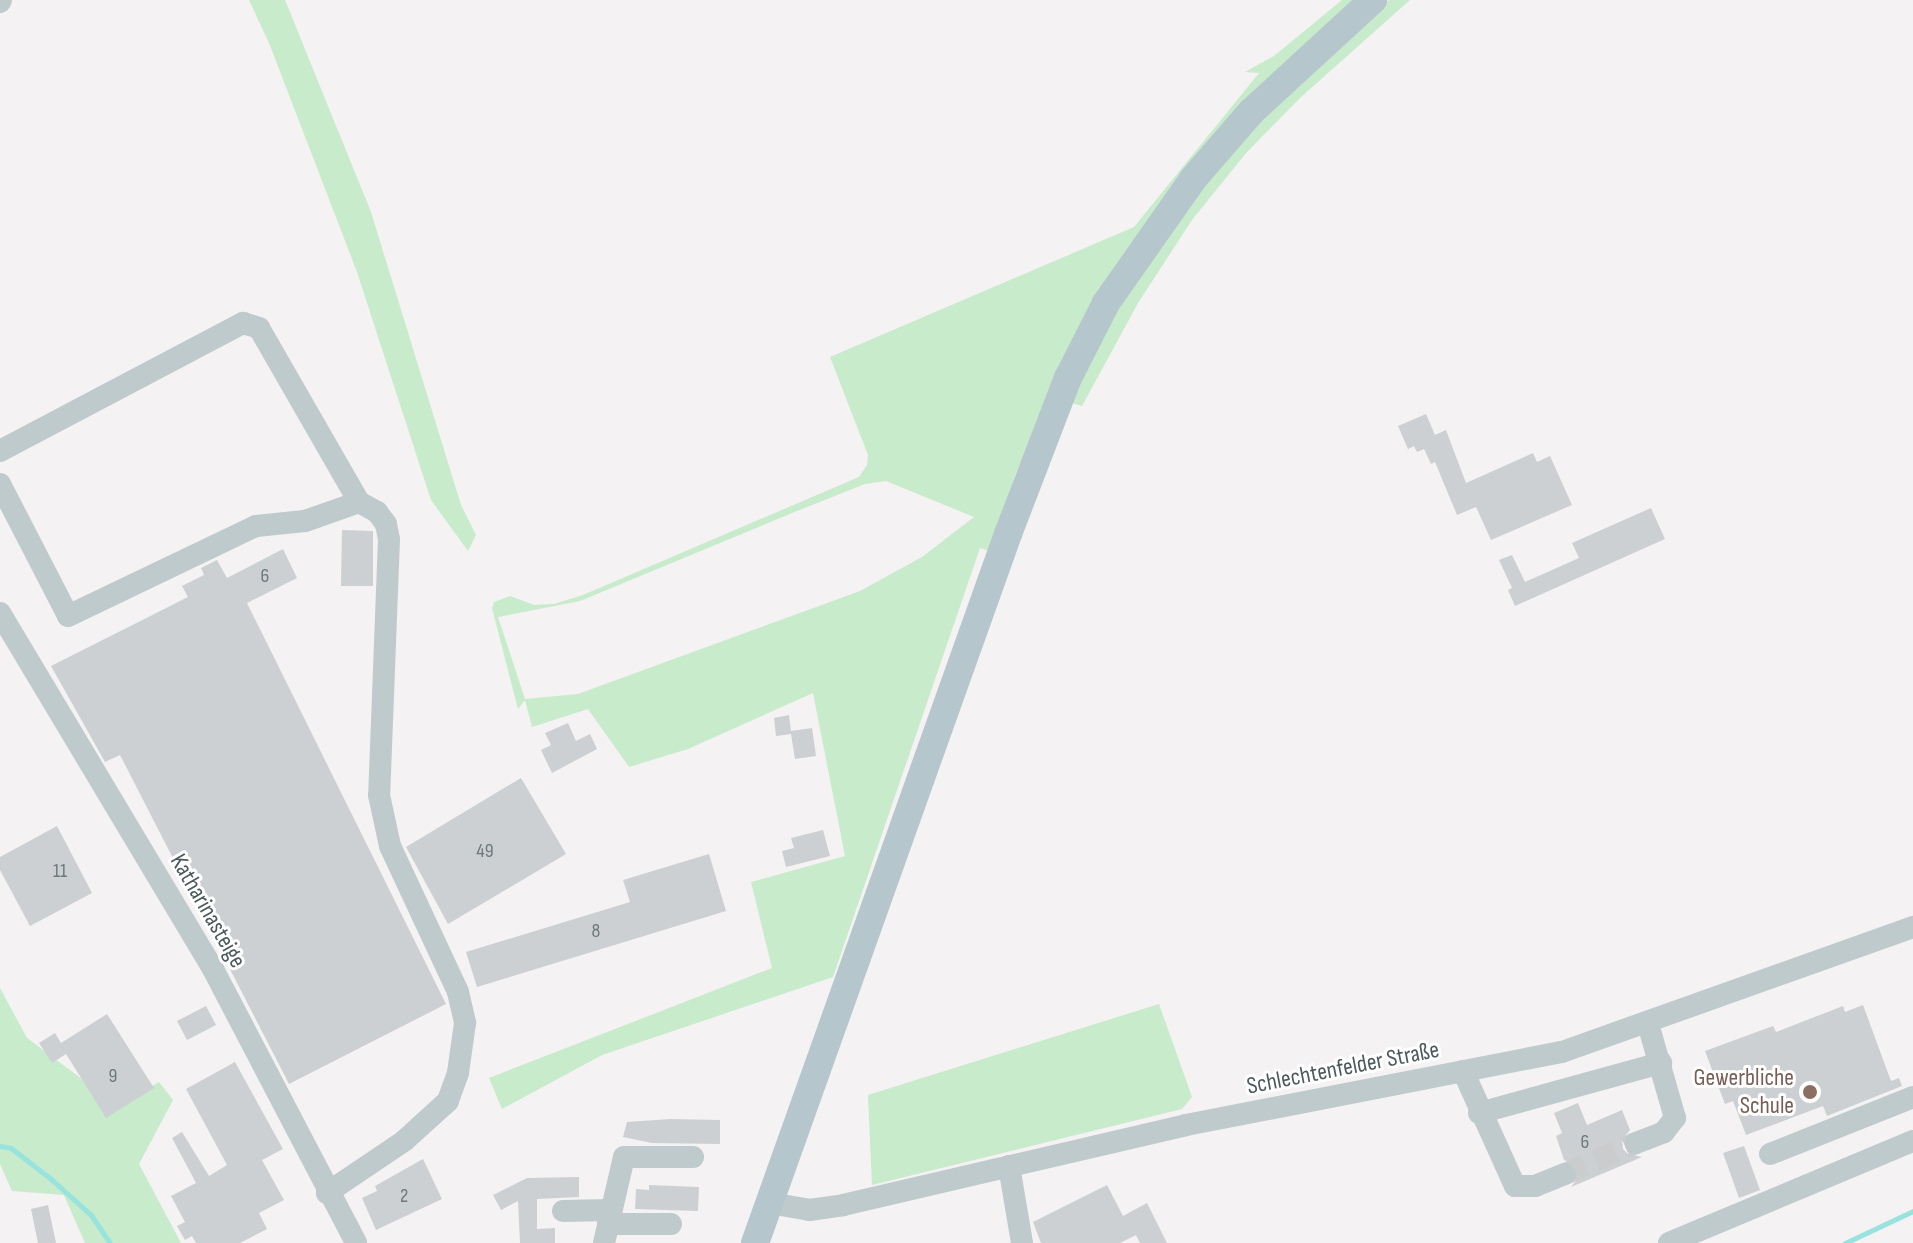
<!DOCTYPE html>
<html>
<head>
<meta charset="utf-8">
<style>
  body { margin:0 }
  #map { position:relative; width:1913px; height:1243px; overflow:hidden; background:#f4f2f2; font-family:"Sofia Sans Condensed",sans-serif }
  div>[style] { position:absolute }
  .green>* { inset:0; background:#c7ebcb }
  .stream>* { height:5px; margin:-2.5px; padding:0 2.5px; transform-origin:2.5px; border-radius:2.5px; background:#99e3de }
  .building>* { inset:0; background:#ccd0d2 }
  .minor-tunnel>* { height:22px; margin-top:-11px; transform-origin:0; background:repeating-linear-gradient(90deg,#cacccd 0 22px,transparent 0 33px) }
  .minor>* { height:22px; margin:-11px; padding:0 11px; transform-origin:11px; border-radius:11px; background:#bfcacc }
  .major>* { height:28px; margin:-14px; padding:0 14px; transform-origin:14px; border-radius:14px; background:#b5c7cd }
  .dots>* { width:22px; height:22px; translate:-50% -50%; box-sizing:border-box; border:4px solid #fff; border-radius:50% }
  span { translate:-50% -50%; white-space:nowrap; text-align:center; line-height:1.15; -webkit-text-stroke:6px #fff; paint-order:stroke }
  .number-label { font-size:20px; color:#6c787a }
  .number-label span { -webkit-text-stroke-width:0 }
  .street-label { font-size:24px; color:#4c5a5d }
  .education-label { font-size:24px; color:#785e54 }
  .right { translate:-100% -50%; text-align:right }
</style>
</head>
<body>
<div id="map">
  <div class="green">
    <div style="clip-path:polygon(249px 0,285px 0,371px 212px,461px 505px,476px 535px,468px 551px,431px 500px,357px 272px,269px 43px)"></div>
    <div style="clip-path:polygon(evenodd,1342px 0,1358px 0,1283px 65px,1053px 389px,1016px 473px,989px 551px,980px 548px,833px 977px,602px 1055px,502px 1109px,489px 1078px,772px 968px,751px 882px,845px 856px,813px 693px,688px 749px,629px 767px,588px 709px,532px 727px,525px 700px,518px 709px,492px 608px,494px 602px,510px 596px,534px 605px,554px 604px,583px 595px,859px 477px,867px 465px,868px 455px,830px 357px,1134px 227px,1259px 73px,1245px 72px,1274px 56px,1342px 0,886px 481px,974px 517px,922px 557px,860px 591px,578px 694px,525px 699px,498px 617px,580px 601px,797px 511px,865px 484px,886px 481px)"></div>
    <div style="clip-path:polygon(1389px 0,1410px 0,1301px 97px,1246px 153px,1192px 220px,1138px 303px,1082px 406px,1069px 402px,1123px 299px,1157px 247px,1248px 130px)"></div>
    <div style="clip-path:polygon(0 988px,27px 1038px,118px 1106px,159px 1082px,173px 1100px,139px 1164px,181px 1243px,85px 1243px,64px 1195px,12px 1191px,0 1164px)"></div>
    <div style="clip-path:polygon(1159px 1004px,1192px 1097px,1182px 1109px,872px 1185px,868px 1095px)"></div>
  </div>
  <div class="stream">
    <div style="left:0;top:1146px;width:11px;rotate:10deg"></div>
    <div style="left:11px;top:1148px;width:51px;rotate:37.8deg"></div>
    <div style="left:51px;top:1179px;width:54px;rotate:42deg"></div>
    <div style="left:91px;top:1215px;width:34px;rotate:56deg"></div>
    <div style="left:1845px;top:1243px;width:75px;rotate:-25.2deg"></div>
  </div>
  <div class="building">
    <div style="clip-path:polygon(1426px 414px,1435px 435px,1446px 430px,1466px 483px,1533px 453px,1537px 462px,1550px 456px,1572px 505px,1491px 540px,1476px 507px,1457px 515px,1435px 462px,1431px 464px,1424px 449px,1417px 452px,1414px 446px,1408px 449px,1398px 426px)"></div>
    <div style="clip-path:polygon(1651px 508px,1665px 539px,1515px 606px,1508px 590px,1512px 588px,1499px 560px,1512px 555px,1525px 582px,1579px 558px,1572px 543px)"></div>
    <div style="clip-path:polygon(342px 530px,373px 531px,373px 586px,341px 586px)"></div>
    <div style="clip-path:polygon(283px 549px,297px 578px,247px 603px,446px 1004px,289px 1084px,120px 755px,105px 762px,51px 666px,188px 597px,182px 586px,204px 575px,201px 568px,217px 560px,227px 578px)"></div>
    <div style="clip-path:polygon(789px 715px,791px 731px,812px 728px,816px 756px,795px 759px,791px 734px,776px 736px,774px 718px)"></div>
    <div style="clip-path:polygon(568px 723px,576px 741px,590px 734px,597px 749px,552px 773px,541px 750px,551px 745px,545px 733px)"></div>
    <div style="clip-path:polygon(521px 778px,566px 854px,448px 924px,406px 847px)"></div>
    <div style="clip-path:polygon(57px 826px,92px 893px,30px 926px,0 870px,0 857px)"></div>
    <div style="clip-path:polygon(823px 830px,830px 856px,786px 867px,782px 851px,794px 848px,791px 838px)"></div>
    <div style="clip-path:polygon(709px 854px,726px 911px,477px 987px,466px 952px,630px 902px,623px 880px)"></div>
    <div style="clip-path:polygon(1863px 1005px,1891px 1081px,1899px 1078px,1902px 1086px,1827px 1116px,1823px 1106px,1746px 1135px,1733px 1101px,1725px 1104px,1705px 1051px,1773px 1026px,1776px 1032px,1843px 1006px,1845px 1012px)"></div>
    <div style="clip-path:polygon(206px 1006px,216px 1025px,187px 1040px,177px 1021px)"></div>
    <div style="clip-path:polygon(107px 1014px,154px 1088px,106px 1118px,66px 1054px,52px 1063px,39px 1043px,55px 1033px,61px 1043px)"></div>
    <div style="clip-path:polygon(235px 1062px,283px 1149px,262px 1160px,284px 1200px,259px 1213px,267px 1229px,240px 1243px,196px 1243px,192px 1236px,185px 1240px,177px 1226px,185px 1222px,171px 1196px,196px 1183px,172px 1138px,182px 1132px,209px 1176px,227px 1165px,186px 1089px)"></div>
    <div style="clip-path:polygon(1578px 1103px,1587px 1125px,1622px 1110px,1630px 1130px,1622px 1140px,1623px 1149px,1628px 1154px,1642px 1157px,1571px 1187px,1579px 1177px,1578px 1170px,1573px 1163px,1564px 1160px,1556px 1136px,1562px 1133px,1554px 1113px)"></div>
    <div style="clip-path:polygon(670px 1119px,720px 1120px,720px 1144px,652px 1143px,623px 1137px,627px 1122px)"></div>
    <div style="clip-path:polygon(1744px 1146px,1760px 1190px,1739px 1198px,1723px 1153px)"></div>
    <div style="clip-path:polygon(423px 1159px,442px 1199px,376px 1230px,362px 1198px,377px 1191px,375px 1186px)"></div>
    <div style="clip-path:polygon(579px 1177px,579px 1197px,537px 1199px,537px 1229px,555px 1228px,555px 1243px,520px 1243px,518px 1201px,501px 1210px,493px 1195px,527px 1178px)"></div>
    <div style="clip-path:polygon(649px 1185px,699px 1187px,698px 1211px,635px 1209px,636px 1189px,649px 1190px)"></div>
    <div style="clip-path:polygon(1107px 1185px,1123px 1216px,1147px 1203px,1167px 1243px,1140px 1243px,1136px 1235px,1120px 1243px,1041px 1243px,1033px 1222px)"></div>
    <div style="clip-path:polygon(48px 1205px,56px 1243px,38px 1243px,31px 1209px)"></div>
  </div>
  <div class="minor-tunnel">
    <div style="left:1565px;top:1174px;width:77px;rotate:-23.6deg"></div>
  </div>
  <div class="minor">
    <div style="left:0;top:2px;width:2px;rotate:-63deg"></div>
    <div style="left:0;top:451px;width:275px;rotate:-27.8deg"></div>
    <div style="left:243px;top:323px;width:17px;rotate:17deg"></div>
    <div style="left:259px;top:328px;width:201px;rotate:60.1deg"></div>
    <div style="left:359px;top:502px;width:21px;rotate:29deg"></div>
    <div style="left:377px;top:512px;width:15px;rotate:53deg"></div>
    <div style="left:386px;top:524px;width:15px;rotate:79deg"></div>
    <div style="left:389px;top:539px;width:256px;rotate:92.2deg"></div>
    <div style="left:379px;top:795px;width:52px;rotate:77.8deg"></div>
    <div style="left:390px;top:846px;width:161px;rotate:65deg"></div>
    <div style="left:458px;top:992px;width:32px;rotate:77deg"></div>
    <div style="left:465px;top:1023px;width:50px;rotate:98deg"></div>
    <div style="left:458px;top:1073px;width:30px;rotate:110deg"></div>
    <div style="left:448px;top:1101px;width:59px;rotate:137.7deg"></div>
    <div style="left:404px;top:1141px;width:93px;rotate:146deg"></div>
    <div style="left:0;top:484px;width:148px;rotate:62.7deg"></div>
    <div style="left:68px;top:616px;width:208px;rotate:-25.6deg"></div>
    <div style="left:256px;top:526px;width:49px;rotate:-5.8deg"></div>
    <div style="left:305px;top:521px;width:57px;rotate:-19.4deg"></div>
    <div style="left:0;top:613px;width:415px;rotate:59.1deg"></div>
    <div style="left:213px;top:969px;width:309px;rotate:62.4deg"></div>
    <div style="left:1463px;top:1071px;width:126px;rotate:65.7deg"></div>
    <div style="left:1515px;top:1186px;width:20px"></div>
    <div style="left:1535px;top:1186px;width:32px;rotate:-22deg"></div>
    <div style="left:1479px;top:1113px;width:189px;rotate:-15.4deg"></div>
    <div style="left:1636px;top:1143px;width:30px;rotate:-21deg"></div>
    <div style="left:1664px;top:1132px;width:18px;rotate:-52deg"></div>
    <div style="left:1675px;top:1118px;width:98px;rotate:-106deg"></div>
    <div style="left:1770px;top:1154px;width:154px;rotate:-21.7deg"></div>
    <div style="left:1009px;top:1166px;width:78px;rotate:80.4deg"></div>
    <div style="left:770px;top:1203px;width:40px;rotate:10deg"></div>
    <div style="left:809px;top:1210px;width:34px;rotate:-8deg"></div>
    <div style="left:843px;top:1205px;width:352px;rotate:-13.1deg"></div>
    <div style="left:1186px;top:1125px;width:383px;rotate:-11deg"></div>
    <div style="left:1562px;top:1052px;width:373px;rotate:-19.6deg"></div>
    <div style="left:563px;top:1211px;width:48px;rotate:-1.2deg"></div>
    <div style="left:608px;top:1224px;width:63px"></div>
    <div style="left:604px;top:1243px;width:88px;rotate:-76.9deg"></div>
    <div style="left:624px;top:1157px;width:69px"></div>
    <div style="left:1669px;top:1243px;width:264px;rotate:-22.7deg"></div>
  </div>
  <div class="major">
    <div style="left:755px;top:1243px;width:753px;rotate:-70.36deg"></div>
    <div style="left:1008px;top:534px;width:167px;rotate:-69deg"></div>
    <div style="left:1068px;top:378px;width:84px;rotate:-63.1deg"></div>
    <div style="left:1106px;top:303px;width:151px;rotate:-54.9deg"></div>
    <div style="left:1193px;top:179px;width:89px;rotate:-49.1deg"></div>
    <div style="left:1251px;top:112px;width:166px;rotate:-42.6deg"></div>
  </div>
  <div class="dots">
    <div style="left:1810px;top:1092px;background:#8d6e63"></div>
  </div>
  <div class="number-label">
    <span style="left:265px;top:576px">6</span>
    <span style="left:485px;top:851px">49</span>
    <span style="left:60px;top:871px">11</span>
    <span style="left:596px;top:931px">8</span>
    <span style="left:113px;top:1076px">9</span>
    <span style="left:1585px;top:1142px">6</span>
    <span style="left:404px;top:1196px">2</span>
  </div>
  <div class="street-label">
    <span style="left:208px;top:911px;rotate:60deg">Katharinasteige</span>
    <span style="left:1343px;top:1068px;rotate:-11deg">Schlechtenfelder Straße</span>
  </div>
  <div class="education-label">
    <span class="right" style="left:1794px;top:1092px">Gewerbliche<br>Schule</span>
  </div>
</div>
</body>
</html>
